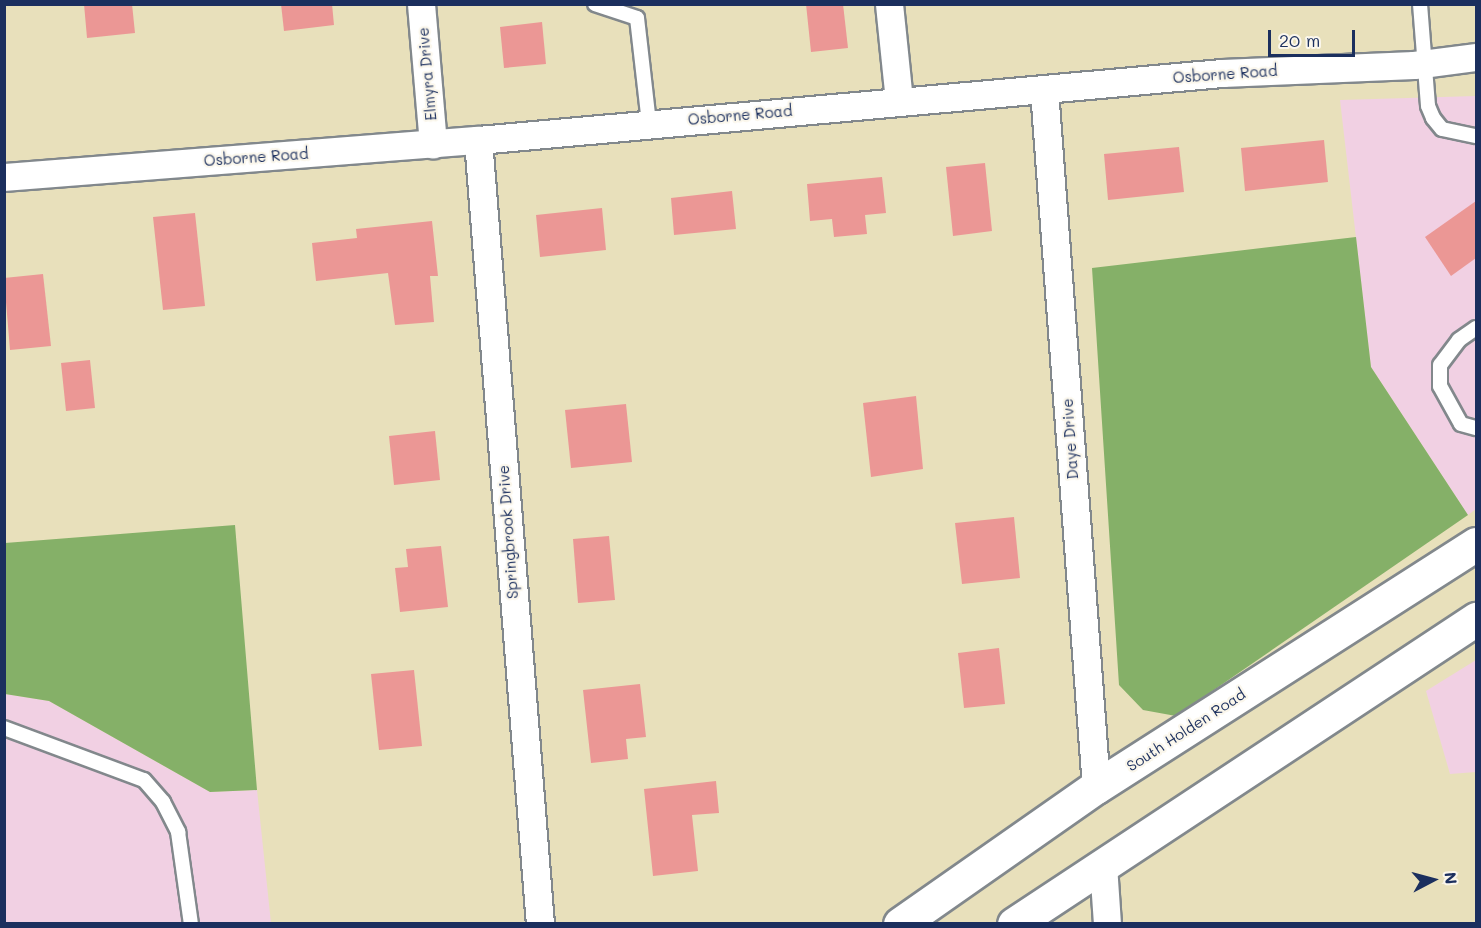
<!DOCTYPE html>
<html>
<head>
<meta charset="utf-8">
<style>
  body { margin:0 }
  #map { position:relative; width:1481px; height:928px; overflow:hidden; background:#e8e0bb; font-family:Mali,sans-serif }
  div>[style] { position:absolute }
  .built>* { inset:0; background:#f1d0e3 }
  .forest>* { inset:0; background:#85b068 }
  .building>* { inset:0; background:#eb9795 }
  .roads { filter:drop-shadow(2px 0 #82888c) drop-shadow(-2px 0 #82888c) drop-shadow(0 2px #82888c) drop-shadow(0 -2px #82888c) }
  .lane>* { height:14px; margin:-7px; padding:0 7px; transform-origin:7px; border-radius:7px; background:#fff }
  .street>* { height:27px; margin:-13.5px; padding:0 13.5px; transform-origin:13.5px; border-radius:13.5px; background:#fff }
  .secondary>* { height:33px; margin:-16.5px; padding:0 16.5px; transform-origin:16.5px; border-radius:16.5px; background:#fff }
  span { translate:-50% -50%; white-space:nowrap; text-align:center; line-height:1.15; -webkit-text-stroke:4.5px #fbf7ec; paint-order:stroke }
  .street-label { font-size:15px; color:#1b2f5e }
  .frame { position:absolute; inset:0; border:6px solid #1b2f5e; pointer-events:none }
  .north { position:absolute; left:1403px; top:850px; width:60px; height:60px; -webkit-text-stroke:4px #fbf7ec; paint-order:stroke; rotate:84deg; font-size:16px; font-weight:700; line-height:24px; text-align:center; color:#1b2f5e }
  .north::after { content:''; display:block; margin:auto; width:21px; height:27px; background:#1b2f5e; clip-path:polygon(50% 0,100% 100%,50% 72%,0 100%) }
  .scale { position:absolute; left:1268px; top:30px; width:87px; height:27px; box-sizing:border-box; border:3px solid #1b2f5e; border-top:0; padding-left:8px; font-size:18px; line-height:21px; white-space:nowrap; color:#1b2f5e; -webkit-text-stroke:4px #fbf7ec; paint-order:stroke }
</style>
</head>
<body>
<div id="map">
  <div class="built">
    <div style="clip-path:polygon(1476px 96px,1476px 509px,1468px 515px,1371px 367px,1340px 100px)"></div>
    <div style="clip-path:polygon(1476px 660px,1476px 772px,1450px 774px,1426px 691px)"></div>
    <div style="clip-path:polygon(5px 694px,49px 701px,210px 792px,257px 790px,271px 923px,5px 924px)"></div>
  </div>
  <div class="forest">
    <div style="clip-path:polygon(1356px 237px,1371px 367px,1468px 515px,1176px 716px,1143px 710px,1119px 685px,1092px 268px)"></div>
    <div style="clip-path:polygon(235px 525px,257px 790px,210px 792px,49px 701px,5px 694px,5px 543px)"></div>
  </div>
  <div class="building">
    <div style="clip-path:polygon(84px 4px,132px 4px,135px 33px,87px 38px)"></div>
    <div style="clip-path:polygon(281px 4px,332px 4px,334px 25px,284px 31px)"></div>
    <div style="clip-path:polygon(806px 4px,843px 4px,848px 48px,811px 52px)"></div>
    <div style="clip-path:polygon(542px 22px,546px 64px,504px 68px,500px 27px)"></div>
    <div style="clip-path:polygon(1324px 140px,1328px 182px,1245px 191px,1241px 148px)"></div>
    <div style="clip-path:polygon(1179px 147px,1184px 192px,1108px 200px,1104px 154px)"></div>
    <div style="clip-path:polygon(985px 163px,992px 231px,953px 236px,946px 167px)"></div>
    <div style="clip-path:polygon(882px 177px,886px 213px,865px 215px,867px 234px,834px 237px,832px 219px,810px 221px,807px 184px)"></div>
    <div style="clip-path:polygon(732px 191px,736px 229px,674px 235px,671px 198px)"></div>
    <div style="clip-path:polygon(1476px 201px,1476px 258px,1451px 276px,1425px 237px)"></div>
    <div style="clip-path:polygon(602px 208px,606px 250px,540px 257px,536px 215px)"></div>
    <div style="clip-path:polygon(195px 213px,205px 306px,163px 310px,153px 217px)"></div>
    <div style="clip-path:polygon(432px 221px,438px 276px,430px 276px,434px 322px,395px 325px,388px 273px,316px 281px,312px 243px,357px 238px,356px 229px)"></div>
    <div style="clip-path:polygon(43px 274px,51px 346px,10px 350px,4px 278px)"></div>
    <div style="clip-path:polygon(90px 360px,95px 408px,66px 411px,61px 363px)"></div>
    <div style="clip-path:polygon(916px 396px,923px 469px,871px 477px,863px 403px)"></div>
    <div style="clip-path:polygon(626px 404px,632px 462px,571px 468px,565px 410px)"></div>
    <div style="clip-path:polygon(435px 431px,440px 480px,394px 485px,389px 436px)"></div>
    <div style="clip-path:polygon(1014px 517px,1020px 578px,962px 584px,955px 523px)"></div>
    <div style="clip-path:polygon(609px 536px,615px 600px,578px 603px,573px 539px)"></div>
    <div style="clip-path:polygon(441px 546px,448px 607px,400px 612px,395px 568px,408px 567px,406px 549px)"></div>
    <div style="clip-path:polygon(999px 648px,1005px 704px,964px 708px,958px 653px)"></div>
    <div style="clip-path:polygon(414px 670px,422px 746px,379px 750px,371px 674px)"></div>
    <div style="clip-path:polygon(640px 684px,646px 737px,626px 739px,628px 759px,591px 763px,583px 690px)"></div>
    <div style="clip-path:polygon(716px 781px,719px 813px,692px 815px,698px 871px,653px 876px,644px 789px)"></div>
  </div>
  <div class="roads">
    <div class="lane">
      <div style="left:595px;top:4px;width:44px;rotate:18.4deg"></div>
      <div style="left:637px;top:18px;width:107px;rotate:83.5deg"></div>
      <div style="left:1420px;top:4px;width:102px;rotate:85.5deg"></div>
      <div style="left:1428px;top:106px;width:13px;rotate:67deg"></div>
      <div style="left:1433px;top:118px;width:14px;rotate:51deg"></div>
      <div style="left:1442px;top:129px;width:35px;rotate:12deg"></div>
      <div style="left:1476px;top:328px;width:21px;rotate:145deg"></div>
      <div style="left:1459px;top:340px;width:31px;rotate:127deg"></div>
      <div style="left:1440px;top:365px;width:21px;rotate:90deg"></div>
      <div style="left:1440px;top:386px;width:43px;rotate:61.1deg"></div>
      <div style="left:1461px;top:424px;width:16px;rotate:15deg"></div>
      <div style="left:4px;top:728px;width:149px;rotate:20.4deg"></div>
      <div style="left:144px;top:780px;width:29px;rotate:49deg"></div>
      <div style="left:163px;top:802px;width:34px;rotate:63deg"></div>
      <div style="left:178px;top:832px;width:93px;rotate:82deg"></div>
    </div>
    <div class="street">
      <div style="left:421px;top:4px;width:141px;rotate:85.1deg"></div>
      <div style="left:889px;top:4px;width:97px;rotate:84.1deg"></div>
      <div style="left:1044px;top:90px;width:699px;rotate:85.73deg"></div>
      <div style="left:478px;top:140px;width:786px;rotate:85.48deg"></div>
      <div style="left:4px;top:177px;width:475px;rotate:-4.5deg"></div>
      <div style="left:478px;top:140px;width:747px;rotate:-5.15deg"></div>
      <div style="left:1222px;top:73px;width:192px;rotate:-2.4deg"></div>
      <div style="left:1414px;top:65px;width:63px;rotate:-7.4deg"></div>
      <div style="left:1103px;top:865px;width:59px;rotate:86.1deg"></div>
    </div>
    <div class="secondary">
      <div style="left:900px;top:924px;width:239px;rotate:-35deg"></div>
      <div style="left:1096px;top:787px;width:451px;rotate:-32.6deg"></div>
      <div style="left:1014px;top:924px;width:554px;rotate:-33.43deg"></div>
    </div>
  </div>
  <div class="street-label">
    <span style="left:427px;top:74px;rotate:-95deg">Elmyra Drive</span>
    <span style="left:1225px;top:74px;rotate:-4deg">Osborne Road</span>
    <span style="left:740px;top:115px;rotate:-5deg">Osborne Road</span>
    <span style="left:256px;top:157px;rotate:-4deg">Osborne Road</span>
    <span style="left:1070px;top:439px;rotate:-94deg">Daye Drive</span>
    <span style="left:508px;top:532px;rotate:-94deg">Springbrook Drive</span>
    <span style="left:1186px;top:730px;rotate:-33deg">South Holden Road</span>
  </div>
  <div class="frame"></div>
  <div class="north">N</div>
  <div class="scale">20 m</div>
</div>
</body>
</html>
